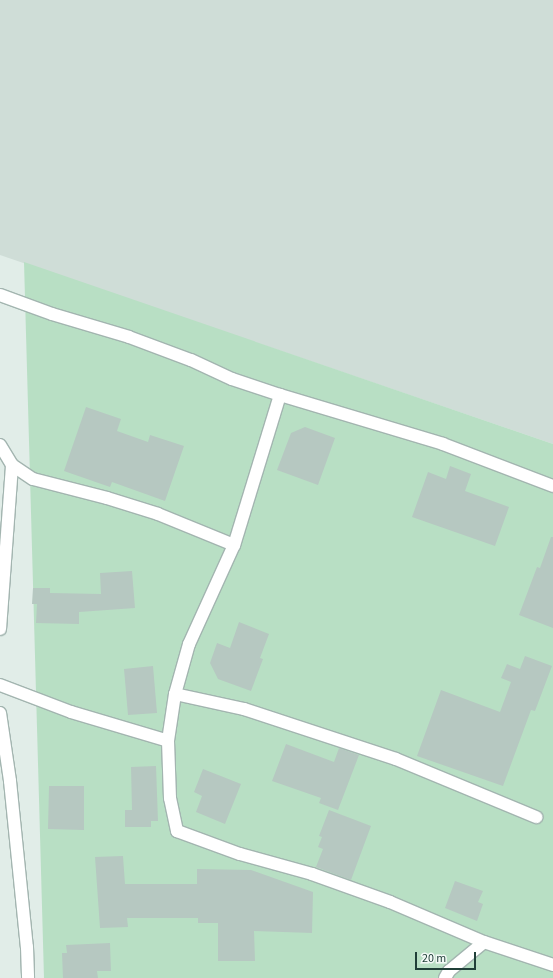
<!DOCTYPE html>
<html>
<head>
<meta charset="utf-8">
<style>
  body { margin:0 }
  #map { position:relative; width:553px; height:978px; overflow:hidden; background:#e1ede8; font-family:"Source Sans 3",sans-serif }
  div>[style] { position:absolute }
  .built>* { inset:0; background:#cfddd7 }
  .green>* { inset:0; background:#b8dfc4 }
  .building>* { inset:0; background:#b6c8c1 }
  .roads { filter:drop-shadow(1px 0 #a3b5b0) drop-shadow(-1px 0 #a3b5b0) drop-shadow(0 1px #a3b5b0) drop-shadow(0 -1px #a3b5b0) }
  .minor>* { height:12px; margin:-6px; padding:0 6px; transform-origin:6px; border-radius:6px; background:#fff }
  span { translate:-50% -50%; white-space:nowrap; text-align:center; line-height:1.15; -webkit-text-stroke:3px #f2f9f6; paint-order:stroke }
  .scale { position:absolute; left:415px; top:952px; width:61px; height:18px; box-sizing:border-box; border:2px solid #203f38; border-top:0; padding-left:5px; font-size:12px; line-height:14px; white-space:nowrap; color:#203f38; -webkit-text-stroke:3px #f2f9f6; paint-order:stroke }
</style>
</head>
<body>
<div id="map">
  <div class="built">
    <div style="clip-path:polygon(0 0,553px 0,553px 444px,0 255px)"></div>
  </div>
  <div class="green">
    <div style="clip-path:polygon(24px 262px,553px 444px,553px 978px,44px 978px)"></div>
  </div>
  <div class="building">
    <div style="clip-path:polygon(86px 407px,121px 419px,117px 431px,148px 442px,150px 435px,184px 446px,165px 501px,112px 482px,110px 487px,64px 471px)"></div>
    <div style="clip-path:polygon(305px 427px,335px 438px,318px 485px,277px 470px,291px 433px)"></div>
    <div style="clip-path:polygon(450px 466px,471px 474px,465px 491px,509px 507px,495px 546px,412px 517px,428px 472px,446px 479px)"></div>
    <div style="clip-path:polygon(551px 537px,553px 537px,553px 628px,519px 615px,537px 567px,540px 568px)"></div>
    <div style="clip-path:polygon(132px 571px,135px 608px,79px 612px,79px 624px,36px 623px,37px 604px,32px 604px,33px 588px,50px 588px,50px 593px,101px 594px,100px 573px)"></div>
    <div style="clip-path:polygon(239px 622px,269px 634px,260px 658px,263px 659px,251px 691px,218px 679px,210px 663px,217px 643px,230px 648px)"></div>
    <div style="clip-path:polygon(525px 656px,552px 666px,535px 711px,531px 710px,503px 786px,417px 756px,441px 690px,500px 712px,511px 682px,501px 678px,507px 664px,520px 669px)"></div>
    <div style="clip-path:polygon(153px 666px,157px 713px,128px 715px,124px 669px)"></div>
    <div style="clip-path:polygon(286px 744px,334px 762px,339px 748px,359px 755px,338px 810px,319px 803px,321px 798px,272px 781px)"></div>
    <div style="clip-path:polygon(156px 766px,158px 821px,151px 821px,151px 827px,125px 827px,125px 810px,132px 810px,131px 767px)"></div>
    <div style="clip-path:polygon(203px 769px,241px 784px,225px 824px,196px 812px,202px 796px,194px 792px)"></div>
    <div style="clip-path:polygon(49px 786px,84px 786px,84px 830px,48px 829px)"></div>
    <div style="clip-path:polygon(329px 810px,371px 826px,351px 880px,316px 867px,323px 849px,318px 847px,322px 837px,319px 836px)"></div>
    <div style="clip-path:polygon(123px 856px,125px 884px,197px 884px,197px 869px,251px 870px,313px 892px,312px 933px,254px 931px,255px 961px,218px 961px,218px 923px,198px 923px,198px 918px,127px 918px,128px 927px,100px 928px,95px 857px)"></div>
    <div style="clip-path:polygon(455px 881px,483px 891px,478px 902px,483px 904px,477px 921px,445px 908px)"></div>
    <div style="clip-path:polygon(110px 943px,111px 971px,97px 971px,98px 978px,63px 978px,62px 953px,67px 953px,66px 945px)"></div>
  </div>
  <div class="roads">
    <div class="minor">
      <div style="left:0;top:295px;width:55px;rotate:20.1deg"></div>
      <div style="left:52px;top:314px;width:80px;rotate:16.6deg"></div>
      <div style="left:129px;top:337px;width:66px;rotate:20.4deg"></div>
      <div style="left:191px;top:360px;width:45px;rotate:24.9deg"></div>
      <div style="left:232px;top:379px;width:51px;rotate:18.4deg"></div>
      <div style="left:280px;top:395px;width:170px;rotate:16.7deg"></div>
      <div style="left:443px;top:444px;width:118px;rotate:20.9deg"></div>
      <div style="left:280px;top:395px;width:157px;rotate:107deg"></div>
      <div style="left:234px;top:545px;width:109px;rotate:114.4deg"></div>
      <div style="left:189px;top:644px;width:52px;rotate:105.6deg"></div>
      <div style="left:175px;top:694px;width:48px;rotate:98.5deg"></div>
      <div style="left:168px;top:741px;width:57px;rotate:88deg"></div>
      <div style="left:170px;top:798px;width:34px;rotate:78deg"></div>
      <div style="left:177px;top:831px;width:67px;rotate:20.1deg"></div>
      <div style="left:240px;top:854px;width:75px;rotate:15.5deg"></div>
      <div style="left:312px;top:874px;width:83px;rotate:19.7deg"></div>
      <div style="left:390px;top:902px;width:102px;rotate:23.1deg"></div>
      <div style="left:484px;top:942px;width:73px;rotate:18.4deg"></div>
      <div style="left:0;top:445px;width:23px;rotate:59deg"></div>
      <div style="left:12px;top:465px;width:25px;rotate:34deg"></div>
      <div style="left:33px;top:479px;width:76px;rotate:14.4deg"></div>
      <div style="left:107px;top:498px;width:53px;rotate:17.4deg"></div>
      <div style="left:158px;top:514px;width:82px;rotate:22.2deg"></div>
      <div style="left:0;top:629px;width:164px;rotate:-85.8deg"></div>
      <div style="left:0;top:685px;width:76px;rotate:20.8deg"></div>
      <div style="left:71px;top:712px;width:101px;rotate:16.6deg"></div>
      <div style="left:175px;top:694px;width:71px;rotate:12.3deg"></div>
      <div style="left:244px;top:709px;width:160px;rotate:18.2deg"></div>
      <div style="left:396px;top:759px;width:152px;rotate:22.5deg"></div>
      <div style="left:0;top:713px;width:69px;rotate:81.6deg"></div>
      <div style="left:10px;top:781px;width:167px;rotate:84.2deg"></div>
      <div style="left:27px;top:947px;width:31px;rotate:88deg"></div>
      <div style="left:445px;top:978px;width:8px;rotate:-60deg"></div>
      <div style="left:449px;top:971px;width:45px;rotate:-39.6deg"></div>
    </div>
  </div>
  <div class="scale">20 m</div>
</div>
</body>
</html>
